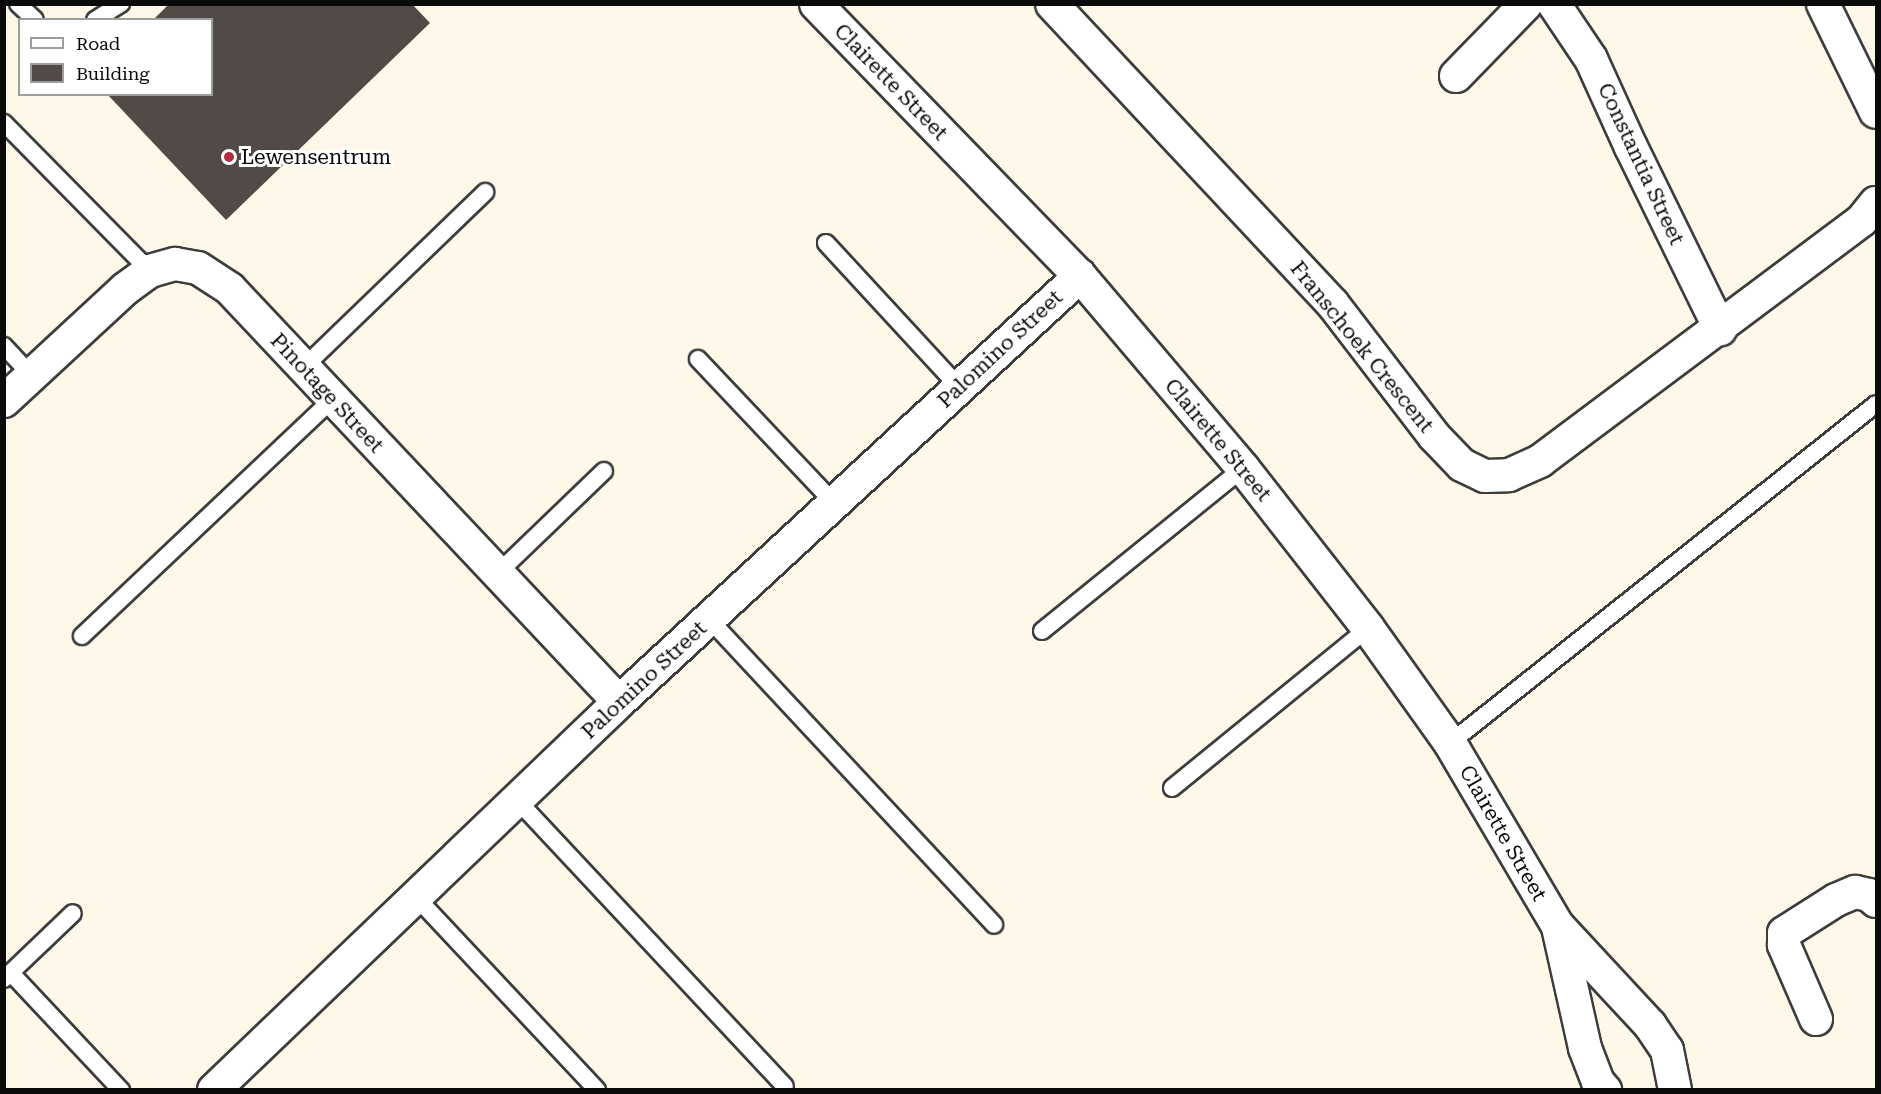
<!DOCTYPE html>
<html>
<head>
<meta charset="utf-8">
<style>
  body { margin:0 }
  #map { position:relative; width:1881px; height:1094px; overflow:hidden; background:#fdf8e8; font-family:"Roboto Serif",serif }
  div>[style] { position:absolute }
  .building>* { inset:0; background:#514a47 }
  .roads { filter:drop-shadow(2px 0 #3d3d3d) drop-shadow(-2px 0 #3d3d3d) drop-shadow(0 2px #3d3d3d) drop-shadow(0 -2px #3d3d3d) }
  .service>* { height:16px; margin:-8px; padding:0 8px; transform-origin:8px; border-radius:8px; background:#fff }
  .minor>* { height:32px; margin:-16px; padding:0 16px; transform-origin:16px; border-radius:16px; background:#fff }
  .dots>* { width:16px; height:16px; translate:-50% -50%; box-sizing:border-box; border:3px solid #fff; border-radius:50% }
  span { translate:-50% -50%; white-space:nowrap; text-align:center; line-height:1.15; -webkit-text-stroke:6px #fff; paint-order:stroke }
  .street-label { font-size:21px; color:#0a0a0a }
  .poi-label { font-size:21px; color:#0a0a0a }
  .left { translate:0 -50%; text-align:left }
  .frame { position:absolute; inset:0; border:6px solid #0a0a0a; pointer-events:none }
  .legend { position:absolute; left:18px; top:18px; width:195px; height:78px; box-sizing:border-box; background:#fff; border:2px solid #9d9d9d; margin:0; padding:8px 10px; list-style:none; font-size:18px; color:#0a0a0a }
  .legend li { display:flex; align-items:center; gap:12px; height:30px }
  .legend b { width:30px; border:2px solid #9d9d9d }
</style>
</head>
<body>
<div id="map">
  <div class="building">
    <div style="clip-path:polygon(169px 4px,412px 4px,430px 23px,226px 220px,107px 94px,212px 94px,212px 20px,153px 20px)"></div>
  </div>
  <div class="roads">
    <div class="service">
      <div style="left:18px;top:4px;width:23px;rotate:43deg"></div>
      <div style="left:95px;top:20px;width:31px;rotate:-32deg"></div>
      <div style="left:4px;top:123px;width:208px;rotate:45.4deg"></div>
      <div style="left:826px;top:243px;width:196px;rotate:47.3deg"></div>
      <div style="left:4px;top:346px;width:40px;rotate:47deg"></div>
      <div style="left:698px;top:359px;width:198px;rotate:46.6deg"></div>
      <div style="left:304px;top:367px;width:252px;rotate:-44deg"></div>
      <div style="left:498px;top:573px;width:147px;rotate:-43.9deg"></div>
      <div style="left:709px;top:619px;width:418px;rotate:47deg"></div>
      <div style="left:1042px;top:631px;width:259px;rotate:-39deg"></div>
      <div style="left:82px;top:636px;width:345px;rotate:-43.4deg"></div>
      <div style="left:1450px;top:743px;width:544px;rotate:-38.51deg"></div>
      <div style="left:1172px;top:788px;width:253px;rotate:-39.2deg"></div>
      <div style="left:517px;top:800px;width:392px;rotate:46.9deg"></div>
      <div style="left:415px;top:896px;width:266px;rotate:46.8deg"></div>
      <div style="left:11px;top:973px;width:161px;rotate:46.8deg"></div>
      <div style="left:4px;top:979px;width:95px;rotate:-43.7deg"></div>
    </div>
    <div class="minor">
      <div style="left:816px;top:4px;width:379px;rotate:45.9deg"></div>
      <div style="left:1080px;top:276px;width:252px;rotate:49.7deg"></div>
      <div style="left:1243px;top:468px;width:203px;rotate:52deg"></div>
      <div style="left:1368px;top:628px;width:141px;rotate:54.5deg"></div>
      <div style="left:1450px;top:743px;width:212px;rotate:59.5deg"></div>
      <div style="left:1558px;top:926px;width:135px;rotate:47.1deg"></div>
      <div style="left:1650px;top:1025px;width:30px;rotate:56deg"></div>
      <div style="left:1667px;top:1050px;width:41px;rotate:78.7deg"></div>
      <div style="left:1052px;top:4px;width:410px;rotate:46.9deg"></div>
      <div style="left:1332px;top:303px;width:168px;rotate:52.5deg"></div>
      <div style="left:1434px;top:436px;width:40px;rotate:46deg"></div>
      <div style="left:1462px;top:465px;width:25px;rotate:26deg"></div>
      <div style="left:1485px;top:476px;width:24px;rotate:-2deg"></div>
      <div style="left:1509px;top:475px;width:34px;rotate:-24deg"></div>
      <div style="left:1540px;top:461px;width:402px;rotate:-36.8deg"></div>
      <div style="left:1862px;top:220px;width:22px;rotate:-51deg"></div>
      <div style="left:1554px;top:4px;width:66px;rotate:56.1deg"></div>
      <div style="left:1591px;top:59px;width:97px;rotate:65.6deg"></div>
      <div style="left:1631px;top:147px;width:203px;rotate:63.9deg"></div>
      <div style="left:1823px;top:4px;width:120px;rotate:63.9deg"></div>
      <div style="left:1456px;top:76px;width:100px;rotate:-45.8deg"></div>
      <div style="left:4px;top:401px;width:165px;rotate:-42.8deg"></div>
      <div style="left:125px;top:289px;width:31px;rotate:-36deg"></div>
      <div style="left:150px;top:271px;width:26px;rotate:-16deg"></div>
      <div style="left:175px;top:264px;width:23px;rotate:10deg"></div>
      <div style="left:198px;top:268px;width:38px;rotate:33deg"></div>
      <div style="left:230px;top:289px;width:567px;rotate:46.71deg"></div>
      <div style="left:1558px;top:927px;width:124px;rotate:77.4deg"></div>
      <div style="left:1585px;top:1048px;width:36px;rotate:69deg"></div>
      <div style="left:1598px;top:1082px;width:11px;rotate:49deg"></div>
      <div style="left:1816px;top:1019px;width:81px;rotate:-113.4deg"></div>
      <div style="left:1784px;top:945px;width:12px;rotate:-90deg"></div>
      <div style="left:1784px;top:933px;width:62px;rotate:-32.4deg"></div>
      <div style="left:1836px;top:900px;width:21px;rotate:-23deg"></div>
      <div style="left:1855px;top:892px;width:14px;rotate:12deg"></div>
      <div style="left:1869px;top:895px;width:9px;rotate:41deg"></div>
      <div style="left:214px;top:1090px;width:561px;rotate:-43.77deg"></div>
      <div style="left:619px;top:702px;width:628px;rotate:-42.74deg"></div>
    </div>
  </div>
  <div class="dots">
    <div style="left:229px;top:157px;background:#ae2e3d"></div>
  </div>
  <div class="street-label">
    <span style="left:891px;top:82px;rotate:46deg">Clairette Street</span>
    <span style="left:1641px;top:164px;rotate:65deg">Constantia Street</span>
    <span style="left:1362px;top:347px;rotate:51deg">Franschoek Crescent</span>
    <span style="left:1000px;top:349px;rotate:-43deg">Palomino Street</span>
    <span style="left:327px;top:393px;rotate:47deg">Pinotage Street</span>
    <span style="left:1218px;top:440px;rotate:50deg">Clairette Street</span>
    <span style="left:644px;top:680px;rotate:-43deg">Palomino Street</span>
    <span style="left:1503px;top:833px;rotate:60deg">Clairette Street</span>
  </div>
  <div class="poi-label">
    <span class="left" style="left:241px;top:157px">Lewensentrum</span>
  </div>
  <div class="frame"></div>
  <ul class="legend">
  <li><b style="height:8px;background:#fff"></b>Road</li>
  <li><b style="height:16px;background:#514a47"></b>Building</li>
  </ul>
</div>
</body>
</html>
